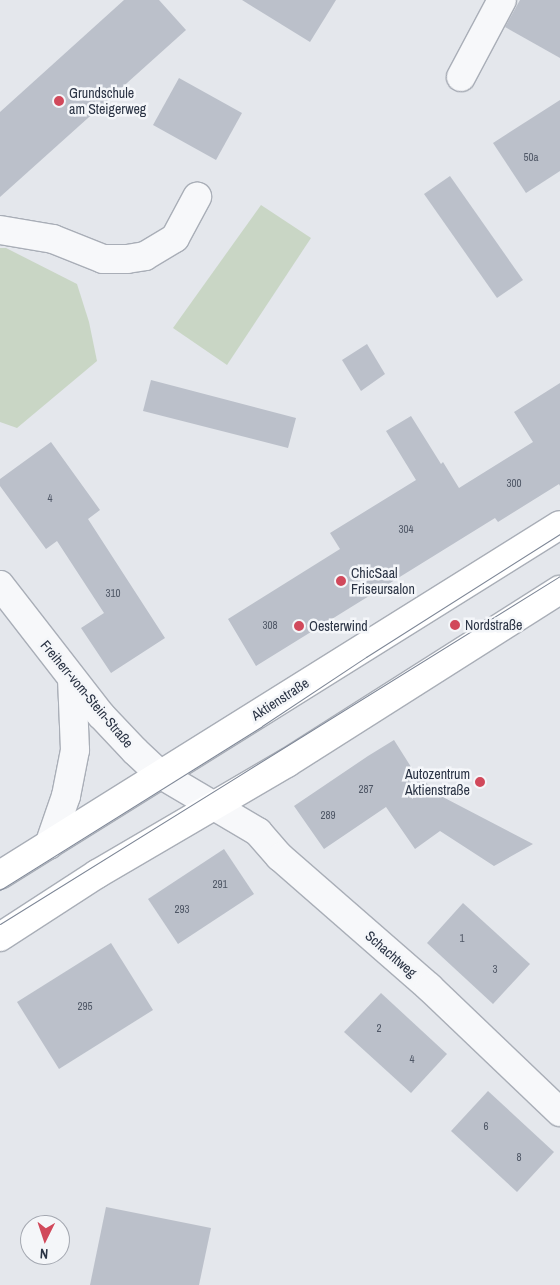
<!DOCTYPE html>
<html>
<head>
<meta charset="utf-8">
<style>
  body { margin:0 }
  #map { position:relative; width:560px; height:1285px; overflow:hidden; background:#e4e7ec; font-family:"Archivo Narrow",sans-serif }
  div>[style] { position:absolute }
  .green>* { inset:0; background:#c9d6c5 }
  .building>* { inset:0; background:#bbc0ca }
  .roads { filter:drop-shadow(1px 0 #a9aeb7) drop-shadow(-1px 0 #a9aeb7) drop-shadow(0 1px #a9aeb7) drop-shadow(0 -1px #a9aeb7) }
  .minor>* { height:28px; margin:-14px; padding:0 14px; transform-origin:14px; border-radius:14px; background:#f7f8fa }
  .major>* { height:28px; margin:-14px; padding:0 14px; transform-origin:14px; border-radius:14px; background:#fff }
  .tram>* { height:1px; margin:-0.5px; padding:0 0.5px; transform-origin:0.5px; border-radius:0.5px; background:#7d8696 }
  .dots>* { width:14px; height:14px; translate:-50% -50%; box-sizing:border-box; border:2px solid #f4f6f9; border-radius:50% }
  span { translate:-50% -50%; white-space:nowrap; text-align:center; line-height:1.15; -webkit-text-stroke:5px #f4f6f9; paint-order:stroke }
  .number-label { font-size:11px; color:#4f5766 }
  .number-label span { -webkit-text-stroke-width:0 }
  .poi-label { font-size:14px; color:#2b3445 }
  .left { translate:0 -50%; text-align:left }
  .right { translate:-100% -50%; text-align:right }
  .street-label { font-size:14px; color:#2b3445 }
  .north { position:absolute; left:20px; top:1215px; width:50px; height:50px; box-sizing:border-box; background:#f4f6f9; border:1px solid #a4a8b1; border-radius:50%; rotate:184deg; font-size:14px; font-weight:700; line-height:20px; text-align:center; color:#2b3445 }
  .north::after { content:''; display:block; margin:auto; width:18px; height:22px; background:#d1495b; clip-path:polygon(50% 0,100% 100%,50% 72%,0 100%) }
</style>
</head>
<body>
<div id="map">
  <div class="green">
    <div style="clip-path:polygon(261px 205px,311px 238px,227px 365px,173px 328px)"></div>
    <div style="clip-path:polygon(0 248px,6px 248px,77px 284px,89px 322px,97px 361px,17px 428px,0 422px)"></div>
  </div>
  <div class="building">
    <div style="clip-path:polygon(124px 0,159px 0,186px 30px,0 197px,0 112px)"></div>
    <div style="clip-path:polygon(242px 0,336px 0,310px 42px)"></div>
    <div style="clip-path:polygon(520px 0,560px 0,560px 58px,505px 27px)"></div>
    <div style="clip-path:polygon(179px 78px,242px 113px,216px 160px,153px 125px)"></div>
    <div style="clip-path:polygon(560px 100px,560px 171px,526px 193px,493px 143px)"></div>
    <div style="clip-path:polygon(450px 176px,523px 280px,497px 298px,424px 194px)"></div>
    <div style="clip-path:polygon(367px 344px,385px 374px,361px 391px,342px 360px)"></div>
    <div style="clip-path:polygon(151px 380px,296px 418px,288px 448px,143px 411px)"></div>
    <div style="clip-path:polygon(560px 383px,560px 486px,559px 484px,498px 522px,495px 518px,256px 666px,228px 619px,340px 549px,330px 533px,416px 480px,386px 431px,411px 416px,441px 464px,443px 462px,459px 488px,533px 442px,514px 412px)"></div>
    <div style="clip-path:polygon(51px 442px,100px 510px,88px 519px,165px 638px,111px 673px,81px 628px,104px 613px,57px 541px,46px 549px,0 486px,0 479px)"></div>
    <div style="clip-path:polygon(394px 740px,413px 770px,439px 795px,533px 844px,494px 866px,440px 831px,415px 849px,386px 807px,324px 849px,294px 806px,368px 756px)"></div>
    <div style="clip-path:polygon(224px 849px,254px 894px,178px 944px,148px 899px)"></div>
    <div style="clip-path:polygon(463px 903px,530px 964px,493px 1004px,427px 943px)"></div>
    <div style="clip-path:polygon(111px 943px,153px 1010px,59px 1069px,17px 1002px)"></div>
    <div style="clip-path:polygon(381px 993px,447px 1054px,411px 1093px,344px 1032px)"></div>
    <div style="clip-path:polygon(488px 1091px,554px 1152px,517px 1192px,451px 1131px)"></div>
    <div style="clip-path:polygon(106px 1207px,211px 1228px,199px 1285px,90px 1285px)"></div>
  </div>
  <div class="roads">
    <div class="minor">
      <div style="left:461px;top:77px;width:87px;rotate:-62deg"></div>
      <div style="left:0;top:230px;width:54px;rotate:9.6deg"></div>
      <div style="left:53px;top:239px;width:54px;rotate:21.8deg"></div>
      <div style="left:103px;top:259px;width:24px"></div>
      <div style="left:127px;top:259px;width:18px;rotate:-9deg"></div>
      <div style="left:145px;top:256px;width:35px;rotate:-31deg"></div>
      <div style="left:175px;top:238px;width:47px;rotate:-61.8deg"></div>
      <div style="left:0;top:585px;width:165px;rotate:52.2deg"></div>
      <div style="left:101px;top:715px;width:50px;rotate:46.6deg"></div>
      <div style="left:135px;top:751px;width:34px;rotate:43deg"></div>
      <div style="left:160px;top:774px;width:114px;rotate:30.6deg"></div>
      <div style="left:258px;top:832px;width:33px;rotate:49deg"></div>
      <div style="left:280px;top:857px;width:198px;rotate:41.1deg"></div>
      <div style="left:429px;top:987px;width:181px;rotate:43.7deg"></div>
      <div style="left:49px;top:845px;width:52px;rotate:-70.9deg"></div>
      <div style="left:66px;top:796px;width:47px;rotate:-78.9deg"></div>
      <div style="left:75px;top:750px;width:71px;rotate:-92.4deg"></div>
    </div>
    <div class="major">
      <div style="left:0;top:875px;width:660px;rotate:-32.01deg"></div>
      <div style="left:0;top:937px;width:116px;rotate:-33deg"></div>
      <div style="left:97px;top:874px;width:220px;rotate:-30.3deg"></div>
      <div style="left:287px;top:763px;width:323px;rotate:-32.4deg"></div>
    </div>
  </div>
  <div class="tram">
    <div style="left:0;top:890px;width:309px;rotate:-32deg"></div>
    <div style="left:262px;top:726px;width:125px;rotate:-33.6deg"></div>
    <div style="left:366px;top:657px;width:230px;rotate:-32.4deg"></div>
    <div style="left:0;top:924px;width:659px;rotate:-31.86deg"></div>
  </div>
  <div class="dots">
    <div style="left:59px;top:101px;background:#d1495b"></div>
    <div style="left:341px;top:581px;background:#d1495b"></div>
    <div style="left:455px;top:625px;background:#d1495b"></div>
    <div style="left:299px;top:626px;background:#d1495b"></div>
    <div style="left:480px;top:782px;background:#d1495b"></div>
  </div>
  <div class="number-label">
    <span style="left:531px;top:157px">50a</span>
    <span style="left:514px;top:483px">300</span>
    <span style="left:50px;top:498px">4</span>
    <span style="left:406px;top:529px">304</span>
    <span style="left:113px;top:593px">310</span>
    <span style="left:270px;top:625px">308</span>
    <span style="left:366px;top:789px">287</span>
    <span style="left:328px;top:815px">289</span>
    <span style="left:220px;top:884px">291</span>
    <span style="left:182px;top:909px">293</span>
    <span style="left:462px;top:938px">1</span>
    <span style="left:495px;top:969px">3</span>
    <span style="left:85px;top:1006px">295</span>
    <span style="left:379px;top:1028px">2</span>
    <span style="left:412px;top:1059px">4</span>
    <span style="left:486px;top:1126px">6</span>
    <span style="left:519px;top:1157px">8</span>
  </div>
  <div class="poi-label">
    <span class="left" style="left:69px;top:101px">Grundschule<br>am Steigerweg</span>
    <span class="left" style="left:351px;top:581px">ChicSaal<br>Friseursalon</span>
    <span class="left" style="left:465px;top:625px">Nordstraße</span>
    <span class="left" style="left:309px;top:626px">Oesterwind</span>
    <span class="right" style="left:470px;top:782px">Autozentrum<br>Aktienstraße</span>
  </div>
  <div class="street-label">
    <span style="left:87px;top:694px;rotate:50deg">Freiherr-vom-Stein-Straße</span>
    <span style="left:280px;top:699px;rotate:-33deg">Aktienstraße</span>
    <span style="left:391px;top:954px;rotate:41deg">Schachtweg</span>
  </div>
  <div class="north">N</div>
</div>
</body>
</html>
